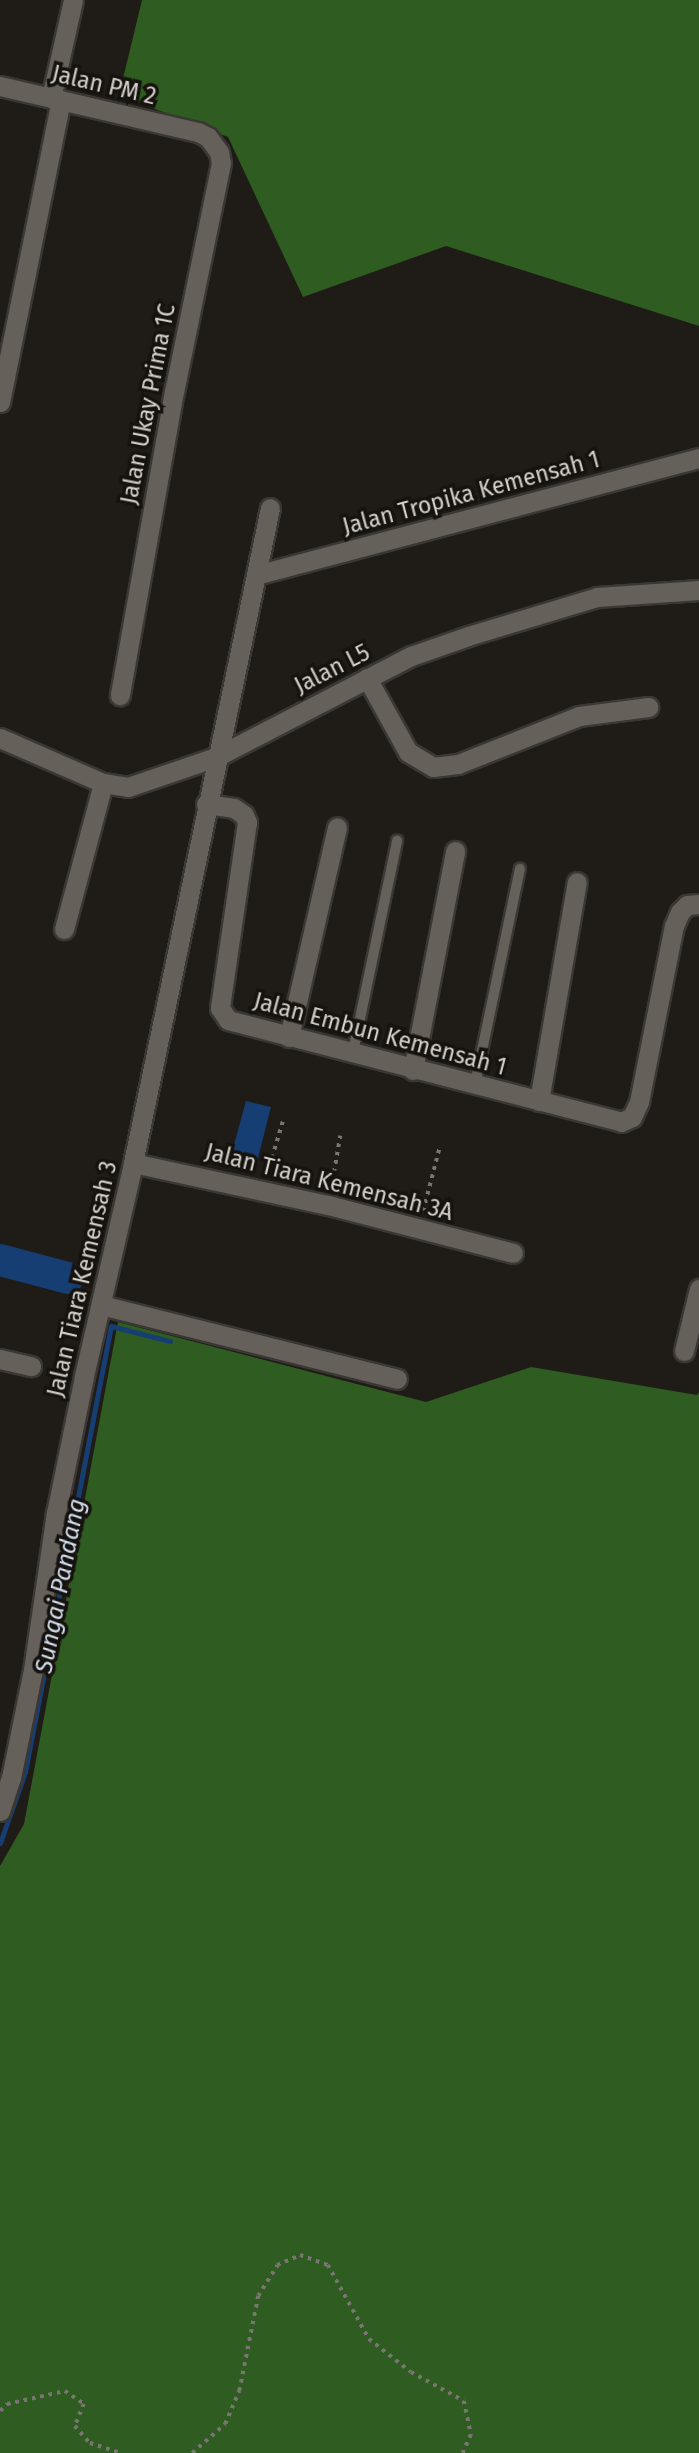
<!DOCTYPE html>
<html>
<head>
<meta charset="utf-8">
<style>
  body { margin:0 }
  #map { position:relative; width:699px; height:2453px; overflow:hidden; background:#1f1b16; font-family:"Fira Sans",sans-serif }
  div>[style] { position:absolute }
  .forest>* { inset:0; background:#2e5c21 }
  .water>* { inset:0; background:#173e73 }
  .stream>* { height:5px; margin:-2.5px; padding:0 2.5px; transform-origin:2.5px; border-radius:2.5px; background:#173e73 }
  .river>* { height:32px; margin:-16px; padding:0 16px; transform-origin:16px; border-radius:16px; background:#173e73 }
  .path>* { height:3.5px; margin-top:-1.75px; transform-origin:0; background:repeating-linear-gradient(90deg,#797672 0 3.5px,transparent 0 8.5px) }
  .roads { filter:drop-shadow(2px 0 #3a3734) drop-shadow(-2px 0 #3a3734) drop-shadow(0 2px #3a3734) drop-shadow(0 -2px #3a3734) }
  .service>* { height:10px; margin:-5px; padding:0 5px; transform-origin:5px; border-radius:5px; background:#65605a }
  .minor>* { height:19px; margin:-9.5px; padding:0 9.5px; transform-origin:9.5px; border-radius:9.5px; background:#65605a }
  span { translate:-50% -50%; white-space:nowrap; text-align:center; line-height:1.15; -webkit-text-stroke:7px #16120d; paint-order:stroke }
  .street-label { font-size:23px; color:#d4d1ce }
  .water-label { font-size:24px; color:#d1ddee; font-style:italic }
</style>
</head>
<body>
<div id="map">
  <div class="forest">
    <div style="clip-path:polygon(142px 0,699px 0,699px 326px,446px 246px,303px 297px,228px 137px,119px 95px)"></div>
    <div style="clip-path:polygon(118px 1322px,426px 1402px,531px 1367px,697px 1395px,699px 1392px,699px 2453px,0 2453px,0 1866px,24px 1824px)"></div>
  </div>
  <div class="water">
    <div style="clip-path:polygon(246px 1101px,271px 1107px,256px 1166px,230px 1159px)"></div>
  </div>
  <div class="stream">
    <div style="left:0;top:1843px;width:75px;rotate:-70.6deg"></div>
    <div style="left:25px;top:1772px;width:454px;rotate:-79.1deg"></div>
    <div style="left:111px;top:1326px;width:61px;rotate:14.3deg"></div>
  </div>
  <div class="river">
    <div style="left:0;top:1260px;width:70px;rotate:14.8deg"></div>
  </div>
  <div class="path">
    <div style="left:267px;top:1174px;width:56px;rotate:-73.5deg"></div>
    <div style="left:331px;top:1189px;width:54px;rotate:-80.4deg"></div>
    <div style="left:423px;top:1211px;width:64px;rotate:-75.5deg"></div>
    <div style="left:0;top:2411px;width:10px;rotate:-45deg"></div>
    <div style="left:7px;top:2404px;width:59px;rotate:-12.6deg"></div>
    <div style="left:65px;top:2391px;width:23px;rotate:34deg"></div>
    <div style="left:84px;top:2404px;width:24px;rotate:112deg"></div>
    <div style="left:75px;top:2426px;width:23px;rotate:49deg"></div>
    <div style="left:90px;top:2443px;width:32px;rotate:18deg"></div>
    <div style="left:192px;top:2453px;width:44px;rotate:-41.3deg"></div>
    <div style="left:225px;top:2424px;width:36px;rotate:-67deg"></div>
    <div style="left:239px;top:2391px;width:97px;rotate:-78.7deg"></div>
    <div style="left:258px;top:2296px;width:36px;rotate:-58deg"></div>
    <div style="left:277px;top:2265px;width:25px;rotate:-23deg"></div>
    <div style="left:300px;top:2255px;width:30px;rotate:20deg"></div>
    <div style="left:328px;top:2265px;width:85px;rotate:61deg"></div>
    <div style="left:369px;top:2339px;width:53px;rotate:38.2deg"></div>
    <div style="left:411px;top:2372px;width:60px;rotate:28.7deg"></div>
    <div style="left:464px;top:2401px;width:35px;rotate:78deg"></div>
    <div style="left:471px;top:2435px;width:20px;rotate:114deg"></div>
  </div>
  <div class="roads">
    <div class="service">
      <div style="left:353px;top:1052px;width:216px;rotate:-78.2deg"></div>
      <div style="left:475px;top:1084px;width:220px;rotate:-78.2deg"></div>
    </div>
    <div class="minor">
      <div style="left:0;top:86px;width:203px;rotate:13.1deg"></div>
      <div style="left:198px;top:132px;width:11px;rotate:27deg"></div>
      <div style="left:208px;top:137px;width:19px;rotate:54deg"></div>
      <div style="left:219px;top:152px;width:11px;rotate:80deg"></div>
      <div style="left:221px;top:163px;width:233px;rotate:101.6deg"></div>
      <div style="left:174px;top:391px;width:309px;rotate:100.1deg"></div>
      <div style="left:51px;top:98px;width:100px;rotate:-77.3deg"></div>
      <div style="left:0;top:402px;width:308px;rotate:-78.6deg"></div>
      <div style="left:256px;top:575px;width:458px;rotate:-14.8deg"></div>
      <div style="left:367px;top:678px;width:85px;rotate:61deg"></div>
      <div style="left:408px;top:752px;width:29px;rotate:31deg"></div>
      <div style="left:433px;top:767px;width:25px;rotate:-7deg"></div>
      <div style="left:458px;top:764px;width:130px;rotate:-21.6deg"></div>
      <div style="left:579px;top:716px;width:70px;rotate:-7.4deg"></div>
      <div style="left:0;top:738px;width:112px;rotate:23.6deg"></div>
      <div style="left:103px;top:783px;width:25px;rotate:9deg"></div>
      <div style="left:128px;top:787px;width:93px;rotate:-18.8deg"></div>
      <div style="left:216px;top:757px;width:220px;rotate:-27.4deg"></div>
      <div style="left:411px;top:656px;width:60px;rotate:-19.3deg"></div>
      <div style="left:468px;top:636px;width:135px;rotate:-16.8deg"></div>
      <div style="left:597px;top:597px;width:102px;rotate:-3.9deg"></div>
      <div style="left:206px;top:804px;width:28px;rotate:8deg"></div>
      <div style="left:234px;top:808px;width:12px;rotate:35deg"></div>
      <div style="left:244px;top:815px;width:8px;rotate:67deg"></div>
      <div style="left:247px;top:822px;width:188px;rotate:98.3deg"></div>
      <div style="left:220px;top:1008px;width:14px;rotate:56deg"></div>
      <div style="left:228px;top:1020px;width:406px;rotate:14.5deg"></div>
      <div style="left:621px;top:1122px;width:12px;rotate:-24deg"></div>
      <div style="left:632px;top:1117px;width:17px;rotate:-65deg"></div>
      <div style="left:639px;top:1102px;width:179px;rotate:-78.8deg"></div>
      <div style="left:674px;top:926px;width:15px;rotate:-67deg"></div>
      <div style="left:680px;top:912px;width:10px;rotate:-45deg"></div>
      <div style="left:687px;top:905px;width:12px;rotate:-5deg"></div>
      <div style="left:64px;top:929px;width:151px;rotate:-75deg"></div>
      <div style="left:289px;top:1037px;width:215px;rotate:-77.1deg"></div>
      <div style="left:413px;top:1070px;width:223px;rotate:-79.1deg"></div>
      <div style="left:539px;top:1101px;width:222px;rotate:-80.2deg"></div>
      <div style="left:133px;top:1163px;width:199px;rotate:12.2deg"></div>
      <div style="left:328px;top:1205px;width:191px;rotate:14.5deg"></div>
      <div style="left:101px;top:1305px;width:305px;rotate:14deg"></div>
      <div style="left:684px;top:1351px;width:64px;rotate:-76.4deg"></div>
      <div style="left:0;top:1359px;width:32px;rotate:13deg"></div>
      <div style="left:0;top:1811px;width:35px;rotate:-72deg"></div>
      <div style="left:11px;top:1778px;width:110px;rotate:-78.5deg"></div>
      <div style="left:33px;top:1670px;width:159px;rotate:-81.7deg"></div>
      <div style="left:56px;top:1513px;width:140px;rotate:-78.4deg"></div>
      <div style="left:84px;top:1376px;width:219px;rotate:-77deg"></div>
      <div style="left:133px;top:1163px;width:669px;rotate:-78.19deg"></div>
    </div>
  </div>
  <div class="street-label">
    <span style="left:104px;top:85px;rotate:13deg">Jalan PM 2</span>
    <span style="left:148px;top:404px;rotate:-79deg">Jalan Ukay Prima 1C</span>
    <span style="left:471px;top:493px;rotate:-15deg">Jalan Tropika Kemensah 1</span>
    <span style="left:332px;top:669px;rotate:-27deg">Jalan L5</span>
    <span style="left:380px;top:1034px;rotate:15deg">Jalan Embun Kemensah 1</span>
    <span style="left:329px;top:1182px;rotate:14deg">Jalan Tiara Kemensah 3A</span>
    <span style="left:82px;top:1279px;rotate:-77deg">Jalan Tiara Kemensah 3</span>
  </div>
  <div class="water-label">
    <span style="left:61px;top:1586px;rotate:-79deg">Sungai Pandang</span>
  </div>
</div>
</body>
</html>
